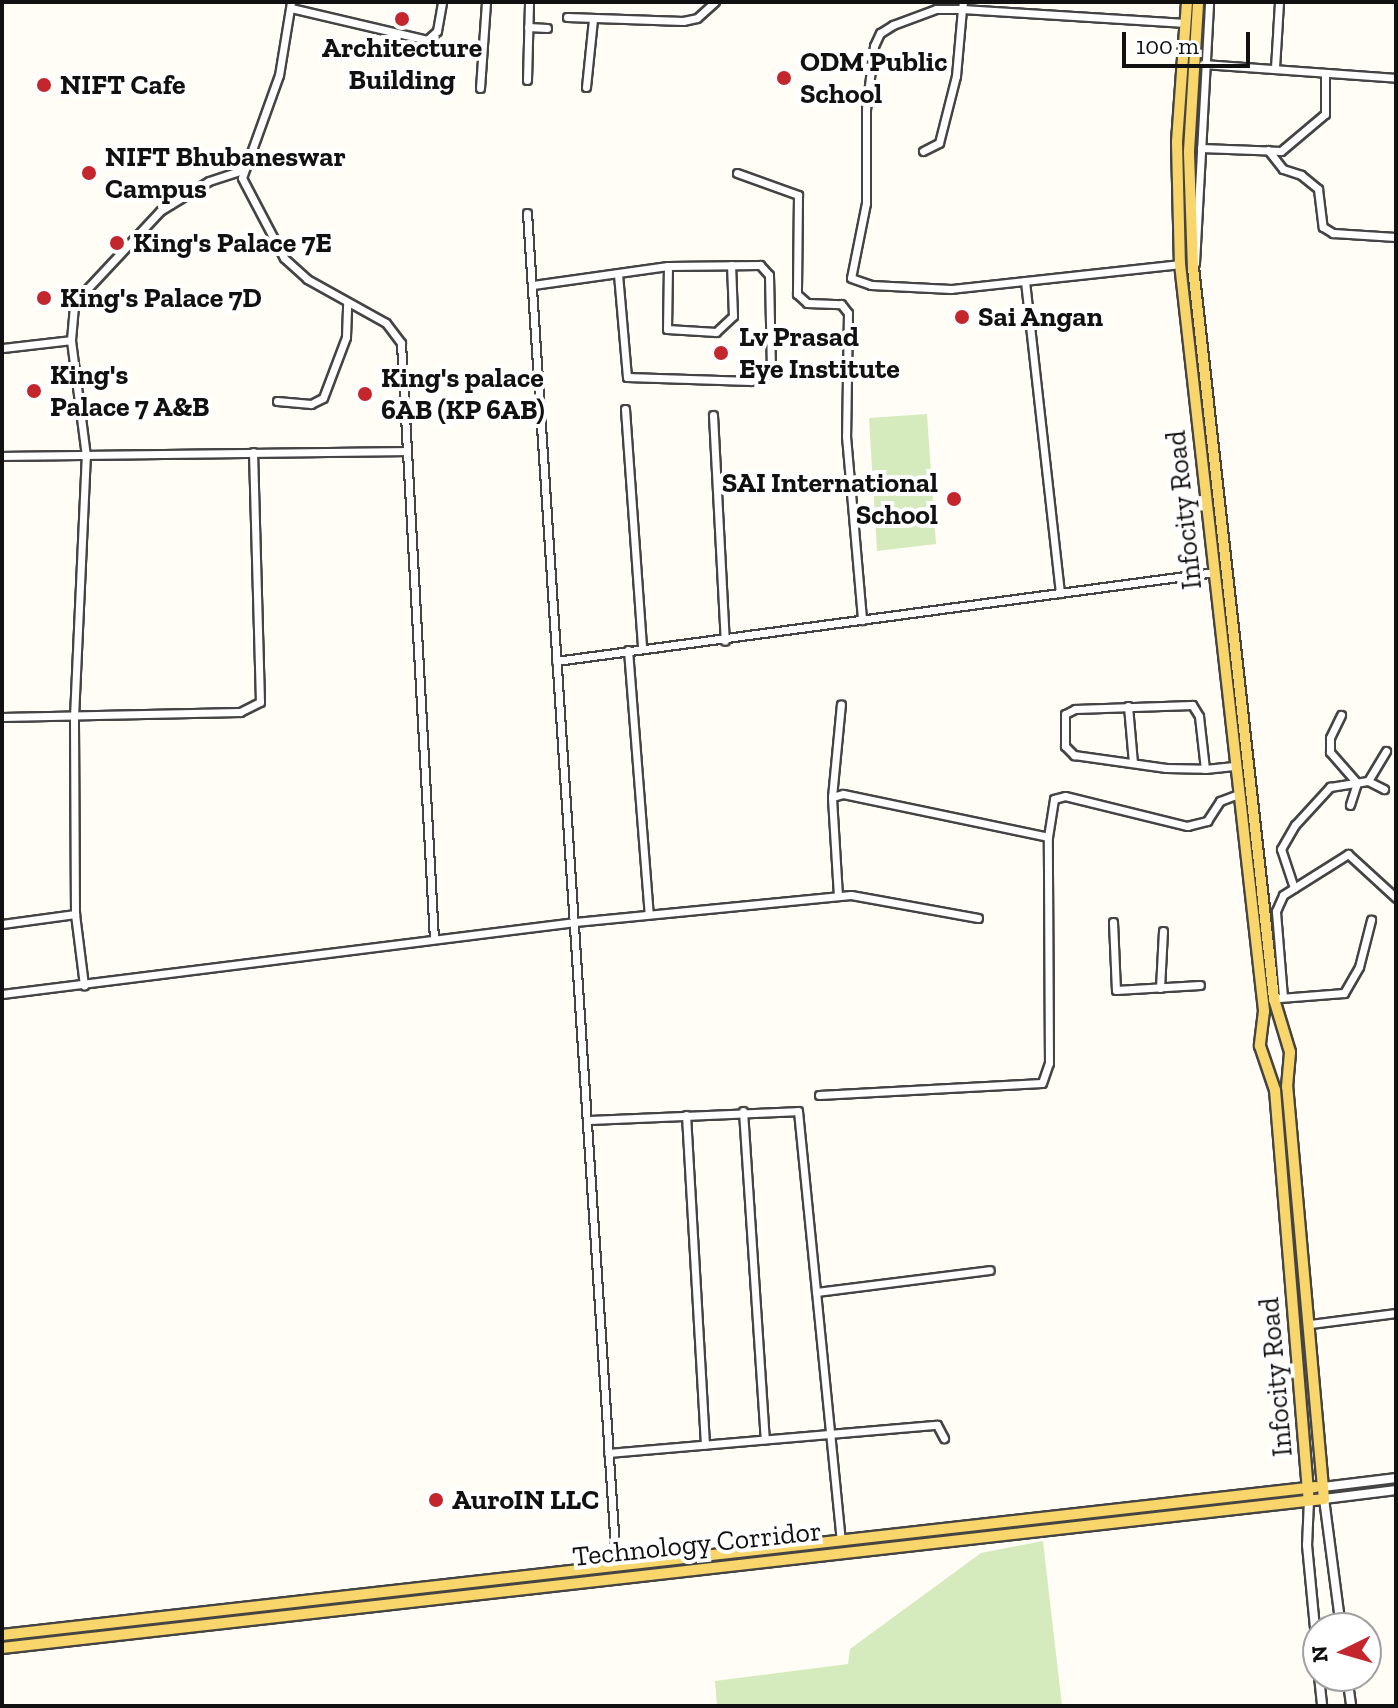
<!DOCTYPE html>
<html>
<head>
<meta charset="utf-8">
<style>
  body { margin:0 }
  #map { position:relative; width:1398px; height:1708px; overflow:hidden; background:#fffdf5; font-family:"Zilla Slab",serif }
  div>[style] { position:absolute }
  .green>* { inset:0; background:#d5ebbd }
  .roads { filter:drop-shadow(2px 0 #444) drop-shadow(-2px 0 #444) drop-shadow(0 2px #444) drop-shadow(0 -2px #444) }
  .minor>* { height:7px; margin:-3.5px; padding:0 3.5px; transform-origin:3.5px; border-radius:3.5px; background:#fff }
  .tertiary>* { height:8px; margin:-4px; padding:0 4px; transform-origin:4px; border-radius:4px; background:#fff }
  .primary>* { height:10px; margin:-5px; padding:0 5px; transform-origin:5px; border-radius:5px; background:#f9d66b }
  .dots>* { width:22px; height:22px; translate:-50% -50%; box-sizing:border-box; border:4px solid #fff; border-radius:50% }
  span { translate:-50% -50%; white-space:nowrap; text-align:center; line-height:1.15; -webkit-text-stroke:8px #fff; paint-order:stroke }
  .poi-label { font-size:28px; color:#111; font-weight:700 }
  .left { translate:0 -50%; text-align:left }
  .right { translate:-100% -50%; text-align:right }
  .street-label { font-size:28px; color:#111 }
  .frame { position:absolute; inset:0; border:4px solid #111; pointer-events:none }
  .north { position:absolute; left:1302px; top:1612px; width:80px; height:80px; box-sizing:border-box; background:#fff; border:2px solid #a0a0a0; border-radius:50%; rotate:265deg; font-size:22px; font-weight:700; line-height:32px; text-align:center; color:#111 }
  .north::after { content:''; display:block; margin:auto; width:28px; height:36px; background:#c4262e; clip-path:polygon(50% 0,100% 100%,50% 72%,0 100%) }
  .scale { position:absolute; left:1122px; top:32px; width:128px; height:36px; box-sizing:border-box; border:4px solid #111; border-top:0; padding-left:10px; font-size:24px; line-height:28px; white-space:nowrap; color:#111; -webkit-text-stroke:6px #fff; paint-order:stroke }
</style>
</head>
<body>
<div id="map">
  <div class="green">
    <div style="clip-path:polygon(927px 414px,936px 544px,877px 551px,869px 418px)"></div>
    <div style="clip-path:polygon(1043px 1541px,1062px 1706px,717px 1706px,715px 1681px,848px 1664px,850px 1649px,981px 1553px)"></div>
  </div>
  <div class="roads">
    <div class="minor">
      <div style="left:291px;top:2px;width:74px;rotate:99.3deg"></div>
      <div style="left:279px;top:75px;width:109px;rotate:109.8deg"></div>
      <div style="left:242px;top:178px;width:90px;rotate:62.3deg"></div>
      <div style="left:284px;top:258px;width:31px;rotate:42deg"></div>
      <div style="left:307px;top:279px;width:90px;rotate:29.1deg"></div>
      <div style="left:386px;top:323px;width:25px;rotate:53deg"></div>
      <div style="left:401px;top:343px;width:597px;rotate:86.83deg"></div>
      <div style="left:963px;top:2px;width:7px;rotate:98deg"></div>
      <div style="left:962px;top:9px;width:224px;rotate:3.6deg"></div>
      <div style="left:291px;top:8px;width:140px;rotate:13.2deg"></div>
      <div style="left:427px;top:40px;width:13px;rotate:-42deg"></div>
      <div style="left:437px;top:31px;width:29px;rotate:-80deg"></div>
      <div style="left:567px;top:17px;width:116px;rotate:2deg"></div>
      <div style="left:683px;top:21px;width:14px;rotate:-12deg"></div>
      <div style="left:697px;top:18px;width:24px;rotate:-42deg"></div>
      <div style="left:528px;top:27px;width:19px;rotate:3deg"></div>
      <div style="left:1203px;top:64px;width:194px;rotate:4.1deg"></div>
      <div style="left:1275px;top:68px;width:66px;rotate:-86.5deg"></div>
      <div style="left:527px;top:80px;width:78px;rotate:-88.5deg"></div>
      <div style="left:586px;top:87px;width:68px;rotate:-84.1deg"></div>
      <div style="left:480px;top:88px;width:86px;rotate:-86deg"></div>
      <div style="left:1201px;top:148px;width:80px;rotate:2.1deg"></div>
      <div style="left:1281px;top:151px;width:57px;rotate:-40.1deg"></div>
      <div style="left:1325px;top:114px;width:41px;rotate:-90deg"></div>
      <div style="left:1268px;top:150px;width:24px;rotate:52deg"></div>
      <div style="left:1283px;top:169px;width:19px;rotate:18deg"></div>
      <div style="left:1301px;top:175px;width:22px;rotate:39deg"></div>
      <div style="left:1318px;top:189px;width:38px;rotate:83deg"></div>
      <div style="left:1323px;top:227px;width:12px;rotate:31deg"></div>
      <div style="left:1333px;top:233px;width:63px;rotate:3.6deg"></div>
      <div style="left:923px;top:151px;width:18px;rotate:-27deg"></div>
      <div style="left:939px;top:143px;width:69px;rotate:-75.8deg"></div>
      <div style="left:956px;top:76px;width:67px;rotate:-84.9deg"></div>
      <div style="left:962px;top:9px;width:26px;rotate:180deg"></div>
      <div style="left:936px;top:9px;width:46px;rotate:159.6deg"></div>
      <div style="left:893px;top:25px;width:15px;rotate:148deg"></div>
      <div style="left:880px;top:33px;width:14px;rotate:115deg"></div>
      <div style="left:874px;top:46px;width:64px;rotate:97.2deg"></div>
      <div style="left:866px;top:109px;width:94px;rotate:90deg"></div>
      <div style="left:866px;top:203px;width:76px;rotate:101.3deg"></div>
      <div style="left:851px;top:278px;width:21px;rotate:19deg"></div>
      <div style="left:871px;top:285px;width:80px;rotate:2.9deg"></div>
      <div style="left:951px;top:289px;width:230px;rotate:-6.2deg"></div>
      <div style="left:737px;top:173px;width:65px;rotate:19.8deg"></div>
      <div style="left:798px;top:195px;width:99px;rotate:90.6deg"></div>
      <div style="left:797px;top:294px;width:13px;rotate:42deg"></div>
      <div style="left:807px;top:303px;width:34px;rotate:2deg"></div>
      <div style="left:841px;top:304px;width:11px;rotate:52deg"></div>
      <div style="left:848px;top:313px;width:123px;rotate:90.9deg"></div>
      <div style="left:846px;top:436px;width:185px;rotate:85deg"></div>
      <div style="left:527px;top:213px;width:1354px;rotate:86.23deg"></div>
      <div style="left:1195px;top:263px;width:261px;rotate:-86.9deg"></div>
      <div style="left:668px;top:266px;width:63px;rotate:90.9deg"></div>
      <div style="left:667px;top:329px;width:49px;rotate:3.5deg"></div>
      <div style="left:716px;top:332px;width:23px;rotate:-43deg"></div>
      <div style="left:733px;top:316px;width:51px;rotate:-92.2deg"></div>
      <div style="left:1025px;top:281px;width:314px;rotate:83.6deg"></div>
      <div style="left:533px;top:285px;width:136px;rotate:-8deg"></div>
      <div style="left:668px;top:266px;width:92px;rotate:-0.6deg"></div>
      <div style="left:760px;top:265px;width:13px;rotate:48deg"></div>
      <div style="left:769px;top:275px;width:96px;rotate:88.8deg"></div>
      <div style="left:771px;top:371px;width:22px;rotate:153deg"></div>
      <div style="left:751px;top:381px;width:124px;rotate:-178.2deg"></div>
      <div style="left:627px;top:377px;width:103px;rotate:-95deg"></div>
      <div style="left:2px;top:348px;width:69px;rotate:-6.6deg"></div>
      <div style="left:277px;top:401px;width:34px;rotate:5deg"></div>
      <div style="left:311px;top:404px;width:13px;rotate:-27deg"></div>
      <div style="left:323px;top:398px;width:65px;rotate:-69.3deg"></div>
      <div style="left:346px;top:337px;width:35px;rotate:-88deg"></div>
      <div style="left:625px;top:409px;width:240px;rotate:85.9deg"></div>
      <div style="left:713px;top:415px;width:226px;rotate:87deg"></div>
      <div style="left:2px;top:456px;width:405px;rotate:-0.7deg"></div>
      <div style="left:628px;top:650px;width:265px;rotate:85.5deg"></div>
      <div style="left:556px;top:661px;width:665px;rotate:-7.69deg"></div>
      <div style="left:1128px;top:706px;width:57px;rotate:85deg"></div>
      <div style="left:1341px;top:715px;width:25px;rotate:116deg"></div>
      <div style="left:1330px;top:738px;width:14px;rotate:90deg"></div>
      <div style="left:1330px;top:752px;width:41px;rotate:48.9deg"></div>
      <div style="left:1357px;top:783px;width:23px;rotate:108deg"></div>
      <div style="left:2px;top:717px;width:238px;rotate:-1.2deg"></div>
      <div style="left:240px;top:712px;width:22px;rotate:-27deg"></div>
      <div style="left:260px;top:702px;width:250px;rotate:-91.6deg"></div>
      <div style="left:1205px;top:769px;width:53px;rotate:-96.5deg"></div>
      <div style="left:1199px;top:716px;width:13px;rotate:-122deg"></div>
      <div style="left:1192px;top:705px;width:117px;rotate:178deg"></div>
      <div style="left:1075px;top:709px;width:11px;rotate:153deg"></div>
      <div style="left:1065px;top:714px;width:32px;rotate:90deg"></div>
      <div style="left:1065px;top:746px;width:13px;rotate:45deg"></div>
      <div style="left:1074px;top:755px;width:93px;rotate:8deg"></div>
      <div style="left:1166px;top:768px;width:39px;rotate:1deg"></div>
      <div style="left:1205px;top:769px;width:29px;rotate:-6deg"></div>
      <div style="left:1368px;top:781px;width:35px;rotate:-59deg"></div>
      <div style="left:832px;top:797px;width:93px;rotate:-84.5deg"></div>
      <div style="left:1294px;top:888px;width:41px;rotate:-108.4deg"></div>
      <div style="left:1281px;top:849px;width:28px;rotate:-60deg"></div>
      <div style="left:1295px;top:825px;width:52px;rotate:-47.4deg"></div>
      <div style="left:1330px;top:787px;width:38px;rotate:-9deg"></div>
      <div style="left:1368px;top:781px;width:18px;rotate:27deg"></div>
      <div style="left:838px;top:896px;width:99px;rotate:-93.5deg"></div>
      <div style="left:832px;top:797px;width:11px;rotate:-15deg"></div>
      <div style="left:843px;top:794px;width:209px;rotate:11.8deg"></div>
      <div style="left:75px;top:914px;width:72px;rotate:82.8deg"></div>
      <div style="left:1113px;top:922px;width:68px;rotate:87.5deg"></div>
      <div style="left:1116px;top:990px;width:84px;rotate:-3.4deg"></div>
      <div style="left:2px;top:924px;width:74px;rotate:-7.8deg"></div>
      <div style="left:75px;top:914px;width:197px;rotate:-90.3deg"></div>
      <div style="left:74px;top:717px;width:261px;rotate:-87.4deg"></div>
      <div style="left:86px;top:456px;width:117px;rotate:-97.4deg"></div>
      <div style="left:71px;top:340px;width:37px;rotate:-85deg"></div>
      <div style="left:74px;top:303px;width:126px;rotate:-46.9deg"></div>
      <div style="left:160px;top:211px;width:57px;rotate:-31.5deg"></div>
      <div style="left:209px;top:181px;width:35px;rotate:-18deg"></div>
      <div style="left:1160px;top:988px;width:57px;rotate:-87deg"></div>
      <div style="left:2px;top:994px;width:578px;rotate:-7.16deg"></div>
      <div style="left:575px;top:922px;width:277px;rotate:-5.6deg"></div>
      <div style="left:851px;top:895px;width:129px;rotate:10.3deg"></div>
      <div style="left:1283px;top:997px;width:86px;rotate:-94.7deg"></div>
      <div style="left:1276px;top:911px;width:17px;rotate:-66deg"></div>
      <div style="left:1283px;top:895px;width:77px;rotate:-32.2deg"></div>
      <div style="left:1348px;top:854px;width:65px;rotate:42.5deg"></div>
      <div style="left:1280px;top:998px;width:64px;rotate:-4.5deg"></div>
      <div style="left:1344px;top:993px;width:30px;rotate:-60deg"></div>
      <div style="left:1359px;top:967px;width:49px;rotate:-75.7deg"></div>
      <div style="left:819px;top:1095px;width:223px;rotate:-3.1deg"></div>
      <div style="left:1042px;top:1083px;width:21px;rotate:-71deg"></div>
      <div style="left:1049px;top:1063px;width:226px;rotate:-90.3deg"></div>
      <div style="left:1048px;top:837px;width:38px;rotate:-81deg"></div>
      <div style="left:1054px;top:799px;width:11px;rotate:-15deg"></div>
      <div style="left:1065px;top:796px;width:126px;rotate:13.8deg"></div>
      <div style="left:1187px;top:826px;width:21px;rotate:-14deg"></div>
      <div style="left:1207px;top:821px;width:24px;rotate:-57deg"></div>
      <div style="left:1220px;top:801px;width:19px;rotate:-21deg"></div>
      <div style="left:743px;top:1111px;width:329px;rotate:86.2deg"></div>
      <div style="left:686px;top:1115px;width:330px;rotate:86.7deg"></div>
      <div style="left:587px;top:1120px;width:211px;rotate:-2.4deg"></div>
      <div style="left:798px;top:1111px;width:432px;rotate:84.3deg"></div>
      <div style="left:816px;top:1292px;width:175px;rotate:-7.2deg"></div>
      <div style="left:1310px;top:1324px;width:87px;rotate:-7.3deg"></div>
      <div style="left:608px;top:1453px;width:330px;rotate:-4.9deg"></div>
      <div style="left:937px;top:1425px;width:15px;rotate:62deg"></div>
    </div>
    <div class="tertiary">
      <div style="left:1323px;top:1487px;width:74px;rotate:-7deg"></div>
      <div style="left:1309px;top:1500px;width:45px;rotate:92.5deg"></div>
      <div style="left:1307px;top:1545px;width:116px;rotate:84.5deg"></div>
      <div style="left:1341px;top:1628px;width:130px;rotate:-97.5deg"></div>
      <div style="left:1324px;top:1499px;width:73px;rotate:-7.1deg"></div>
      <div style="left:1319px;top:1676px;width:30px;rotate:84deg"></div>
      <div style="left:1347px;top:1676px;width:30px;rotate:82deg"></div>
    </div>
    <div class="primary">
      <div style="left:1187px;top:2px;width:141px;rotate:94.1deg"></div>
      <div style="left:1177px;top:143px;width:121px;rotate:88.6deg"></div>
      <div style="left:1180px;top:264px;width:752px;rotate:83.58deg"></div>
      <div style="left:1264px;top:1011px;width:35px;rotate:97deg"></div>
      <div style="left:1260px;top:1046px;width:46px;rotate:71.2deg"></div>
      <div style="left:1275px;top:1090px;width:411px;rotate:85.3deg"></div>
      <div style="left:2px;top:1635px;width:1322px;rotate:-6.43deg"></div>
      <div style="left:2px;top:1648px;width:1330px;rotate:-6.43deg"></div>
      <div style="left:1324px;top:1499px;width:414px;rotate:-95.1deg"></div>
      <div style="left:1287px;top:1087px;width:35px;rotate:-85deg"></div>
      <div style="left:1290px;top:1052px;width:55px;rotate:-106.8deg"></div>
      <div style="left:1274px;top:999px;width:735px;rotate:-96.32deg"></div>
      <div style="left:1193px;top:268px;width:117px;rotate:-92deg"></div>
      <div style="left:1189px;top:151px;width:149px;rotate:-86.5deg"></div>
    </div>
  </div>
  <div class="dots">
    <div style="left:402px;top:19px;background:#c4262e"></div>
    <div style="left:784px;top:78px;background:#c4262e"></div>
    <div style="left:44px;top:85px;background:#c4262e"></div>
    <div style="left:89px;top:173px;background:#c4262e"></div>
    <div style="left:117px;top:243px;background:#c4262e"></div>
    <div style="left:44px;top:298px;background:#c4262e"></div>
    <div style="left:962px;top:317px;background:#c4262e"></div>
    <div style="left:721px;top:353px;background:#c4262e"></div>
    <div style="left:34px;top:391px;background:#c4262e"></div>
    <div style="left:365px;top:394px;background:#c4262e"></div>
    <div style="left:954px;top:499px;background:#c4262e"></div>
    <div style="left:436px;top:1500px;background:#c4262e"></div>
  </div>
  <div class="poi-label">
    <span style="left:402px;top:64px">Architecture<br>Building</span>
    <span class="left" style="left:800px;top:78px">ODM Public<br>School</span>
    <span class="left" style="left:60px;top:85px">NIFT Cafe</span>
    <span class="left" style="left:105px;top:173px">NIFT Bhubaneswar<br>Campus</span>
    <span class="left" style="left:133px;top:243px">King's Palace 7E</span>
    <span class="left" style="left:60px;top:298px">King's Palace 7D</span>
    <span class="left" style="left:978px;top:317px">Sai Angan</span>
    <span class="left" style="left:739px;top:353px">Lv Prasad<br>Eye Institute</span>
    <span class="left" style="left:50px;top:391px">King's<br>Palace 7 A&amp;B</span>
    <span class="left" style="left:381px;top:394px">King's palace<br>6AB (KP 6AB)</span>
    <span class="right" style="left:938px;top:499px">SAI International<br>School</span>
    <span class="left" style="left:452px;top:1500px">AuroIN LLC</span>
  </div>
  <div class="street-label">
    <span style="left:1184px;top:510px;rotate:-96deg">Infocity Road</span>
    <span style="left:1276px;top:1377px;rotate:-95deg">Infocity Road</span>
    <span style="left:697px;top:1544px;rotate:-6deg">Technology Corridor</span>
  </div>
  <div class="frame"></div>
  <div class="north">N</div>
  <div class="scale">100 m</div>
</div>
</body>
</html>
